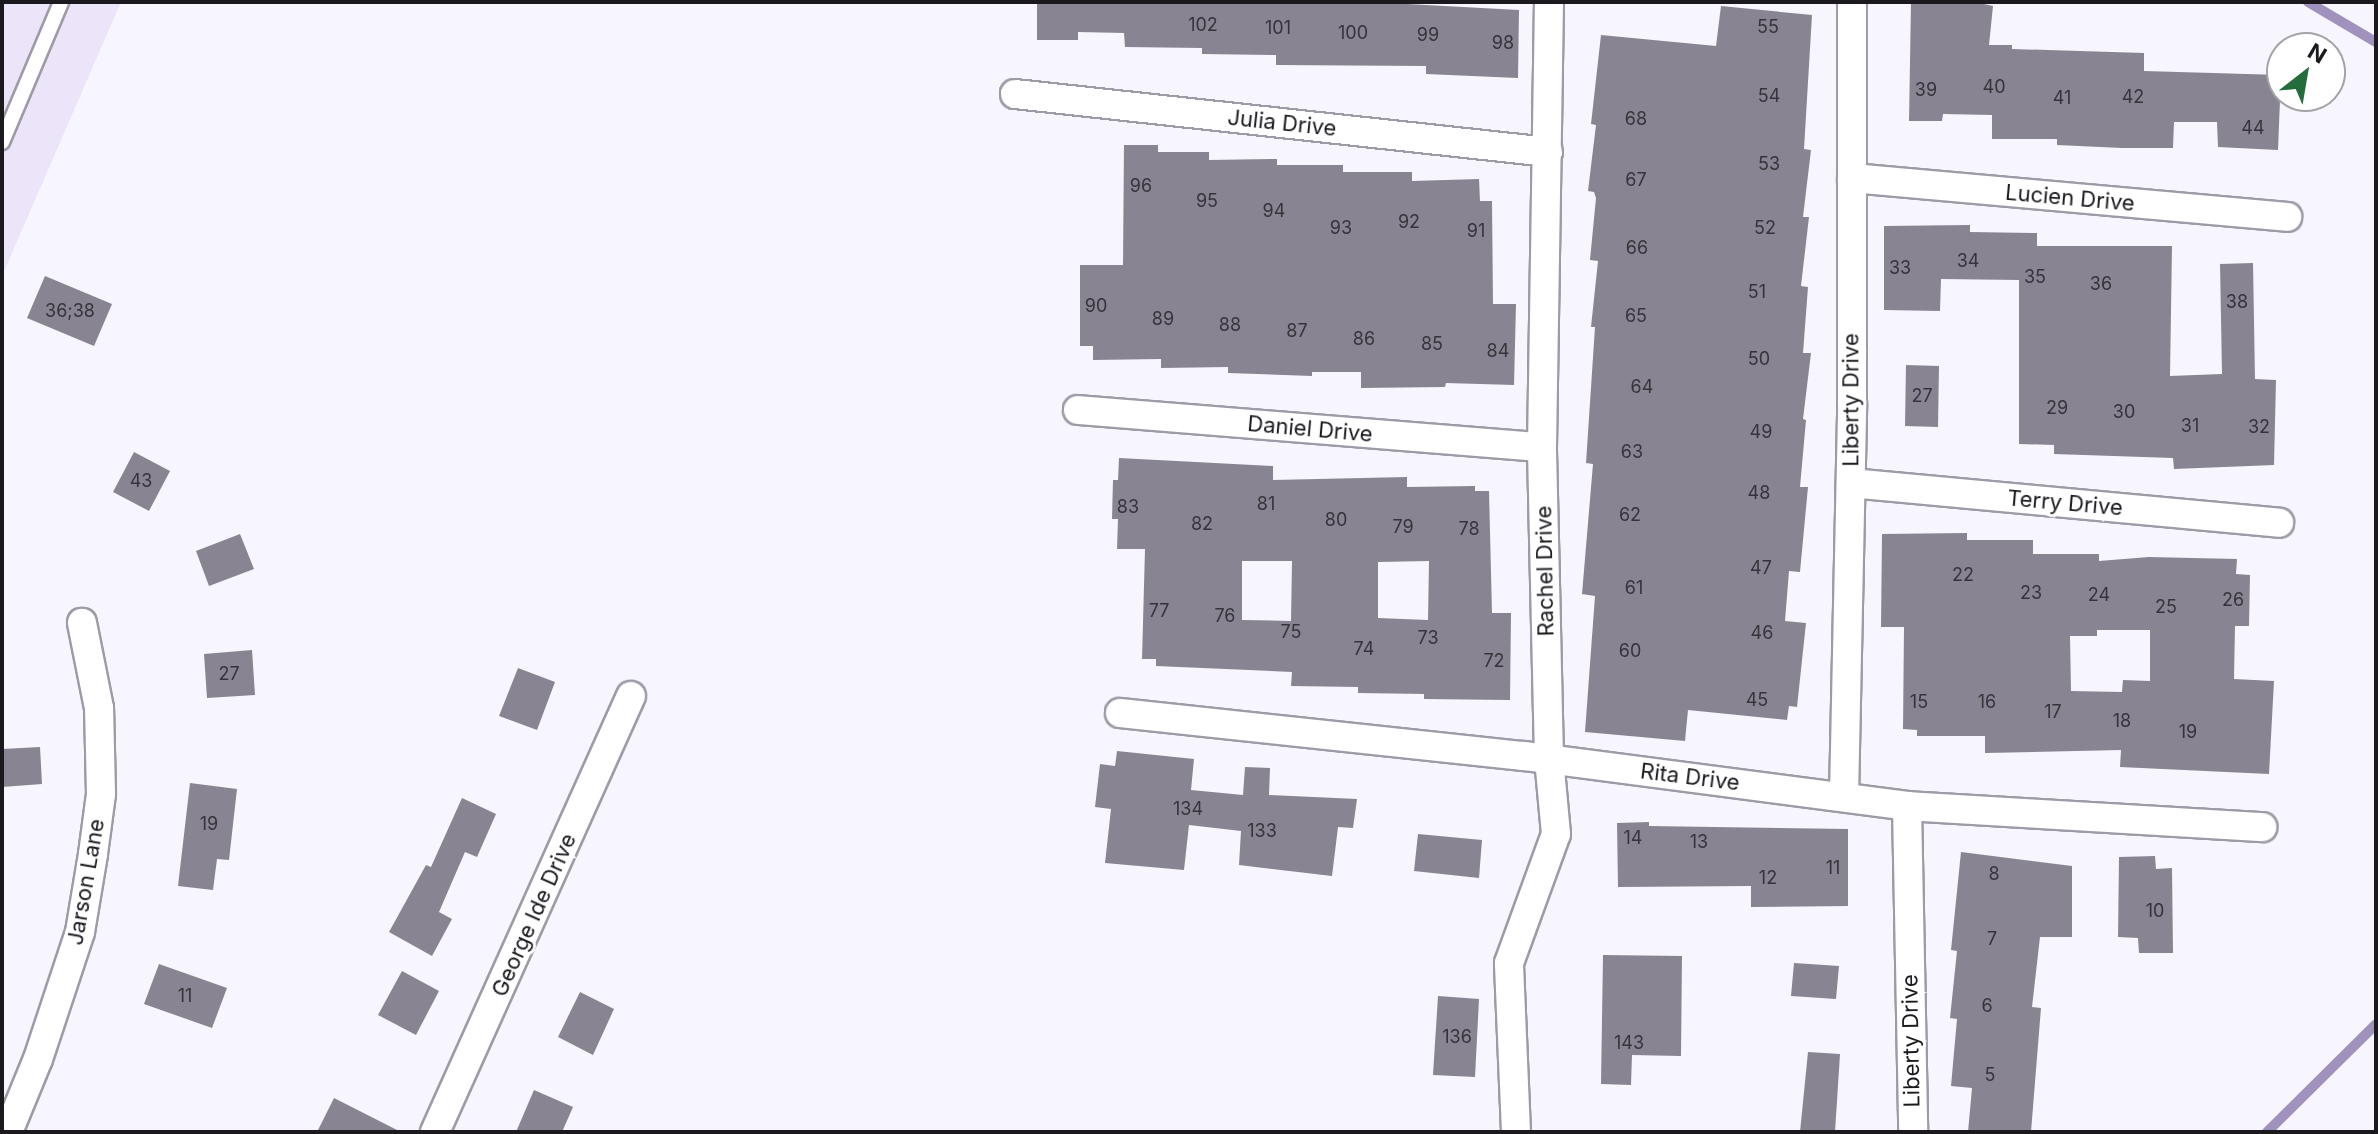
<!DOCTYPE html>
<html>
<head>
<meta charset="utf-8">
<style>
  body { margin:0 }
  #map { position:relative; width:2378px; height:1134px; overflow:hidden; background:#f7f5fd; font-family:Inter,sans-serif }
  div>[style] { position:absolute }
  .built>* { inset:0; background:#ece5fa }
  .stream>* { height:10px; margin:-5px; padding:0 5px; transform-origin:5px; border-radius:5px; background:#a192bd }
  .building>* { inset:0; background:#898491 }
  .roads { filter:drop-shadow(2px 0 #9e9aa7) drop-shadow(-2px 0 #9e9aa7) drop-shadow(0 2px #9e9aa7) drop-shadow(0 -2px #9e9aa7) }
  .service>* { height:14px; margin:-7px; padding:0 7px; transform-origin:7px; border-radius:7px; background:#fff }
  .minor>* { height:28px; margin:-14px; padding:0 14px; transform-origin:14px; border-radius:14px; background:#fff }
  span { translate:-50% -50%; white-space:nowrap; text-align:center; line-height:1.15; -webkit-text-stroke:6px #fff; paint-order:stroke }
  .number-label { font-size:18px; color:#36343b }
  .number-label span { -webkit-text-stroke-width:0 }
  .street-label { font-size:22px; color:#1b191e }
  .frame { position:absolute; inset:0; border:4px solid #1b191e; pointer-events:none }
  .north { position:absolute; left:2266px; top:32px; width:80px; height:80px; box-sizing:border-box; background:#fff; border:2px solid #a4a3a5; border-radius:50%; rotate:31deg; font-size:22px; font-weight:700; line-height:32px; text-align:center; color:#1b191e }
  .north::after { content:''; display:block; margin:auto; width:28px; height:36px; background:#226d3b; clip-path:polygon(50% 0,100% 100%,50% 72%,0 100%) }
</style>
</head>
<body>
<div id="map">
  <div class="built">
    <div style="clip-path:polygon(2px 2px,121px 2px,2px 276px)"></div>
  </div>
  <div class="stream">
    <div style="left:2308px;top:2px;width:79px;rotate:30.5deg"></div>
    <div style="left:2267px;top:1132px;width:153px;rotate:-44.7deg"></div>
  </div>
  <div class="building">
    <div style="clip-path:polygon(1037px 2px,1370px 2px,1519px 10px,1518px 78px,1426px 74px,1426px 66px,1276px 65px,1276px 55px,1202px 54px,1202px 48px,1125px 47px,1124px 33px,1078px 32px,1078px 40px,1037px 40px)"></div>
    <div style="clip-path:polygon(1911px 2px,1975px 2px,1993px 6px,1989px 45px,2012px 45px,2012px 49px,2144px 53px,2144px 71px,2281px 75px,2278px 150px,2218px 147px,2217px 122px,2174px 122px,2173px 148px,2122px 148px,2057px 145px,2057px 139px,1992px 139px,1992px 115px,1943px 114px,1942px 121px,1909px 121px)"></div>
    <div style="clip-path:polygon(1721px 6px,1812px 15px,1804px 149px,1811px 150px,1803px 217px,1809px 217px,1801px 286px,1808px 287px,1803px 353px,1811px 353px,1803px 419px,1806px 420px,1800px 487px,1808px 487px,1800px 572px,1789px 571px,1785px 621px,1806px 623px,1797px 707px,1789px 706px,1787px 720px,1688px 710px,1685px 741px,1585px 732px,1595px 596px,1582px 594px,1593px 464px,1586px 463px,1595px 327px,1591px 327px,1598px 261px,1590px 260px,1596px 198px,1594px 192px,1588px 191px,1596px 125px,1591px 124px,1601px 35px,1716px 46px)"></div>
    <div style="clip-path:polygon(1124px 145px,1158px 145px,1158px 152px,1209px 152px,1209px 160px,1277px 159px,1277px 165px,1343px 165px,1343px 172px,1412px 172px,1412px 181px,1479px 179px,1480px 201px,1492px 201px,1493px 304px,1516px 304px,1514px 385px,1446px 383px,1445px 387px,1361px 388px,1361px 372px,1312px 372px,1312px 376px,1228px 373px,1228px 367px,1161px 368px,1161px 359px,1093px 360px,1093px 346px,1080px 346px,1080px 265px,1123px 265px)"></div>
    <div style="clip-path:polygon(1970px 225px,1970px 232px,2037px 233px,2037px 246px,2172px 246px,2170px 376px,2222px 374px,2220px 264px,2253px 263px,2255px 379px,2276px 380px,2274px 465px,2174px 469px,2173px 458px,2054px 454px,2054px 445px,2019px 444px,2019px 280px,1941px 279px,1940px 311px,1884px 310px,1884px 226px)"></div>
    <div style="clip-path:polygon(45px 276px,112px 304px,94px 346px,27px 318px)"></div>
    <div style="clip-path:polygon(1906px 365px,1939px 366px,1938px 427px,1905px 426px)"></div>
    <div style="clip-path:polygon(134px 452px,170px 471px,149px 511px,113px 492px)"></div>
    <div style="clip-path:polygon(evenodd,1119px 458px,1273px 466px,1273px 480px,1407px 477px,1407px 487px,1475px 486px,1475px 491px,1489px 491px,1492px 613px,1511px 613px,1510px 700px,1424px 699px,1424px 694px,1358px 693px,1358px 687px,1291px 686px,1292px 672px,1156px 666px,1156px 659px,1142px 659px,1145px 549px,1117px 549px,1118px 519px,1112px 519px,1113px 480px,1118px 480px,1119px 458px,1242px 561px,1292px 561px,1291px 621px,1242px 620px,1242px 561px,1119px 458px,1429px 561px,1428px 620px,1378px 618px,1378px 562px,1429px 561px)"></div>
    <div style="clip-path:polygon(evenodd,1967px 533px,1967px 540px,2033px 540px,2033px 554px,2099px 554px,2099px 561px,2149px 557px,2237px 559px,2236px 574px,2250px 575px,2249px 626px,2235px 626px,2234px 679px,2274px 681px,2269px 774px,2120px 767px,2121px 750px,1985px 753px,1985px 736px,1917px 736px,1917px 730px,1903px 729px,1904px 627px,1881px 627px,1882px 534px,1967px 533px,2097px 630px,2150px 630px,2150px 681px,2123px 680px,2122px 692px,2071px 691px,2070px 636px,2097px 636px,2097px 630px)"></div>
    <div style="clip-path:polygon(240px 534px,254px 569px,209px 586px,196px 551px)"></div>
    <div style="clip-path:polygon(252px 650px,255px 695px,207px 698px,204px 654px)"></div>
    <div style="clip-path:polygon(518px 668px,555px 682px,537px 730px,499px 716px)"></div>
    <div style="clip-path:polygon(40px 747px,42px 784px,2px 787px,2px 749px)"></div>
    <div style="clip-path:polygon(1117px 751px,1194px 759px,1191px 790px,1243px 795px,1245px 767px,1270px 768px,1269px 795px,1357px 799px,1353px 828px,1338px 827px,1332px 876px,1239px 865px,1241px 831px,1189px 825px,1184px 870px,1105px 863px,1111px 809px,1095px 807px,1100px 764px,1115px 766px)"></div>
    <div style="clip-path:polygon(190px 783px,237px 789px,229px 860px,217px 859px,213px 890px,178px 886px)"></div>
    <div style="clip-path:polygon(462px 798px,496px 814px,477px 857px,465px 852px,439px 912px,452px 919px,432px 956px,389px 932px,426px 865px,431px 867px)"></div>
    <div style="clip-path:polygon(1649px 822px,1649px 826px,1848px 829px,1848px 906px,1751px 907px,1751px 886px,1618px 887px,1617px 823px)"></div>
    <div style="clip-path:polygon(1418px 834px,1482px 840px,1479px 878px,1414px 871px)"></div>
    <div style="clip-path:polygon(1961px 852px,2072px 866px,2072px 937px,2040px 937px,2032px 1007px,2041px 1008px,2031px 1132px,1968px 1132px,1972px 1088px,1951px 1086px,1957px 1019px,1950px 1018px,1957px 951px,1951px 950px)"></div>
    <div style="clip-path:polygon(2155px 856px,2156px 869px,2172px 868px,2173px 953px,2139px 953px,2138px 938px,2118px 937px,2119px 857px)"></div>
    <div style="clip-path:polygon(1603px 955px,1682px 956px,1681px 1056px,1632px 1055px,1631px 1085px,1601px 1084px)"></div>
    <div style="clip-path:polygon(1794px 963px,1839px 966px,1836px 999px,1791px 996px)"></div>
    <div style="clip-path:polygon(159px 964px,227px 988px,212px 1028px,144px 1004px)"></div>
    <div style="clip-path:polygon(402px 971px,439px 991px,416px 1035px,378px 1015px)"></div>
    <div style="clip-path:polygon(580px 992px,614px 1009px,593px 1055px,558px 1037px)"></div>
    <div style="clip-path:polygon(1438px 996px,1479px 999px,1475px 1077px,1433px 1075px)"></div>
    <div style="clip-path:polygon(1808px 1052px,1840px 1054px,1835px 1132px,1800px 1132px)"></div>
    <div style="clip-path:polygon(534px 1090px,573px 1107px,562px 1132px,516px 1132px)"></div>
    <div style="clip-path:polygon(334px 1098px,401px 1132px,317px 1132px)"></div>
  </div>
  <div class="roads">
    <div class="service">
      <div style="left:2px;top:142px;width:152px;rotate:-67.1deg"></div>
    </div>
    <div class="minor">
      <div style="left:1015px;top:94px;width:536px;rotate:6.21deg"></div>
      <div style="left:1852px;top:178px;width:437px;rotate:5.1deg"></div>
      <div style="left:1078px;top:410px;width:465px;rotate:4.6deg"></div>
      <div style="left:1851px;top:483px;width:430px;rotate:5.3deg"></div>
      <div style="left:1120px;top:713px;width:406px;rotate:6.1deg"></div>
      <div style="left:1524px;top:756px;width:386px;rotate:7.4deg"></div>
      <div style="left:1907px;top:806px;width:356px;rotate:3.4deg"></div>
      <div style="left:1844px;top:797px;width:394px;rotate:-88.8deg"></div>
      <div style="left:1852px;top:403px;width:401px;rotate:-90deg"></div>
      <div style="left:1907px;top:806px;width:326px;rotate:88.9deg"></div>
      <div style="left:8px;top:1132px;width:79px;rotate:-67.7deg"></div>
      <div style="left:38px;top:1059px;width:134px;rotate:-71.7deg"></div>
      <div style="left:80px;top:932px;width:79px;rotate:-80.5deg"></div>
      <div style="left:93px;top:854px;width:61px;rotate:-82.4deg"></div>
      <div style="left:101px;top:794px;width:86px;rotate:-91.3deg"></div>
      <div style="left:99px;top:708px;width:87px;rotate:-101.3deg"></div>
      <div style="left:435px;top:1132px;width:478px;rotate:-65.8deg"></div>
      <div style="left:1516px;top:1132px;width:169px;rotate:-92.4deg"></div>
      <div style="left:1509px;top:963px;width:137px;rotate:-70deg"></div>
      <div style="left:1556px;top:834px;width:75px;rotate:-95.3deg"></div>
      <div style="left:1549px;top:759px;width:312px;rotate:-91.3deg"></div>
      <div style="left:1542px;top:447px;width:445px;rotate:-89.1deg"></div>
    </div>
  </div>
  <div class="number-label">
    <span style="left:1203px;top:25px">102</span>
    <span style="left:1768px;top:27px">55</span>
    <span style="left:1278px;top:28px">101</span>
    <span style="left:1353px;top:33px">100</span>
    <span style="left:1428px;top:35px">99</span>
    <span style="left:1503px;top:43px">98</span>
    <span style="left:1994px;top:87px">40</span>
    <span style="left:1926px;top:90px">39</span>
    <span style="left:1769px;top:96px">54</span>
    <span style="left:2133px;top:97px">42</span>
    <span style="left:2062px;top:98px">41</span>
    <span style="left:1636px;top:119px">68</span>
    <span style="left:2253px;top:128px">44</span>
    <span style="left:1769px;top:164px">53</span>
    <span style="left:1636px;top:180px">67</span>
    <span style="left:1141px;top:186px">96</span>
    <span style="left:1207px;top:201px">95</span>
    <span style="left:1274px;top:211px">94</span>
    <span style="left:1409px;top:222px">92</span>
    <span style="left:1341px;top:228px">93</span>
    <span style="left:1765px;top:228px">52</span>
    <span style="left:1476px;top:231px">91</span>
    <span style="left:1637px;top:248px">66</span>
    <span style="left:1968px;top:261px">34</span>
    <span style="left:1900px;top:268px">33</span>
    <span style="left:2035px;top:277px">35</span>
    <span style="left:2101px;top:284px">36</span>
    <span style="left:1757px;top:292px">51</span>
    <span style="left:2237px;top:302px">38</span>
    <span style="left:1096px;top:306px">90</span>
    <span style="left:70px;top:311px">36;38</span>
    <span style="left:1636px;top:316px">65</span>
    <span style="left:1163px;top:319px">89</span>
    <span style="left:1230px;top:325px">88</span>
    <span style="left:1297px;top:331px">87</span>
    <span style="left:1364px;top:339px">86</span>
    <span style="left:1432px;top:344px">85</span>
    <span style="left:1498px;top:351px">84</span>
    <span style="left:1759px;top:359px">50</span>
    <span style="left:1642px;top:387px">64</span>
    <span style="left:1922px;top:396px">27</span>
    <span style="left:2057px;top:408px">29</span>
    <span style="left:2124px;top:412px">30</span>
    <span style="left:2190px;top:426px">31</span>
    <span style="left:2259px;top:427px">32</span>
    <span style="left:1761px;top:432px">49</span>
    <span style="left:1632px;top:452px">63</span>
    <span style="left:141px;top:481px">43</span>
    <span style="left:1759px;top:493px">48</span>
    <span style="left:1266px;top:504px">81</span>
    <span style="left:1128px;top:507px">83</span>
    <span style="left:1630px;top:515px">62</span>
    <span style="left:1336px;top:520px">80</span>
    <span style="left:1202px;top:524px">82</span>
    <span style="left:1403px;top:527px">79</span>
    <span style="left:1469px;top:529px">78</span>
    <span style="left:1761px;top:568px">47</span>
    <span style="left:1963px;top:575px">22</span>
    <span style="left:1634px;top:588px">61</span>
    <span style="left:2031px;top:593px">23</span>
    <span style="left:2099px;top:595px">24</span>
    <span style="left:2233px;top:600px">26</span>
    <span style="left:2166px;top:607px">25</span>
    <span style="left:1159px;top:611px">77</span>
    <span style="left:1225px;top:616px">76</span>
    <span style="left:1291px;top:632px">75</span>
    <span style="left:1762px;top:633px">46</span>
    <span style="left:1428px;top:638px">73</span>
    <span style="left:1364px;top:649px">74</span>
    <span style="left:1630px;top:651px">60</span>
    <span style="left:1494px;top:661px">72</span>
    <span style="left:229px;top:674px">27</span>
    <span style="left:1757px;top:700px">45</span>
    <span style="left:1919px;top:702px">15</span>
    <span style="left:1987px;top:702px">16</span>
    <span style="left:2053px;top:712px">17</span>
    <span style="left:2122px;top:721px">18</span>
    <span style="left:2188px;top:732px">19</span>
    <span style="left:1188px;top:809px">134</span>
    <span style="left:209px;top:824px">19</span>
    <span style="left:1262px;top:831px">133</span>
    <span style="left:1633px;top:838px">14</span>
    <span style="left:1699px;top:842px">13</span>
    <span style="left:1833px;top:868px">11</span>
    <span style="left:1994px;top:874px">8</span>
    <span style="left:1768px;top:878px">12</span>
    <span style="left:2155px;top:911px">10</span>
    <span style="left:1992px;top:939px">7</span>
    <span style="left:185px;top:996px">11</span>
    <span style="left:1987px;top:1006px">6</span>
    <span style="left:1457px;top:1037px">136</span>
    <span style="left:1629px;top:1043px">143</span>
    <span style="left:1990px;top:1075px">5</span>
  </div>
  <div class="street-label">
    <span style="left:1282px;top:123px;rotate:6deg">Julia Drive</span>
    <span style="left:2070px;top:198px;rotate:5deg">Lucien Drive</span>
    <span style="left:1851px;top:400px;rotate:-90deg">Liberty Drive</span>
    <span style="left:1310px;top:429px;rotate:5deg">Daniel Drive</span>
    <span style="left:2065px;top:503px;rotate:5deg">Terry Drive</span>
    <span style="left:1545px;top:571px;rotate:-91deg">Rachel Drive</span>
    <span style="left:1690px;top:777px;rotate:7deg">Rita Drive</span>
    <span style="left:86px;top:882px;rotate:-80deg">Jarson Lane</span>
    <span style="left:534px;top:915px;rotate:-66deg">George Ide Drive</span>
    <span style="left:1911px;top:1041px;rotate:-91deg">Liberty Drive</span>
  </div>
  <div class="frame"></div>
  <div class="north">N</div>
</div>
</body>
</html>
